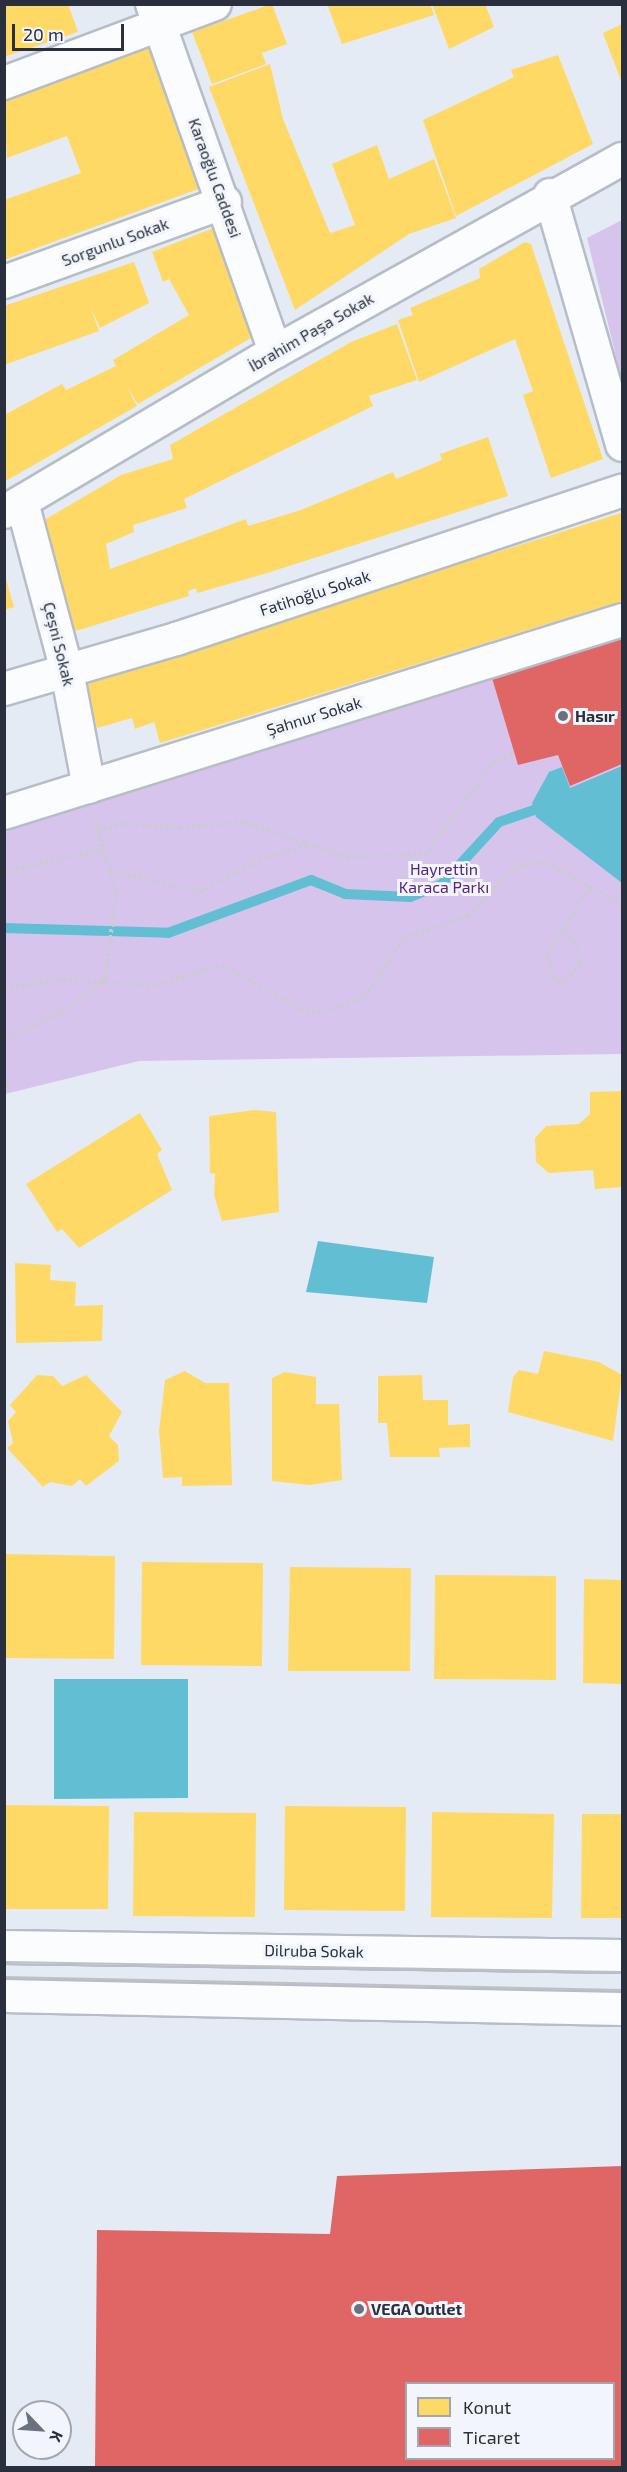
<!DOCTYPE html>
<html>
<head>
<meta charset="utf-8">
<style>
  body { margin:0 }
  #map { position:relative; width:627px; height:2472px; overflow:hidden; background:#e5ebf5; font-family:"Exo 2",sans-serif }
  div>[style] { position:absolute }
  .green>* { inset:0; background:#d6c4ed }
  .water>* { inset:0; background:#62bed3 }
  .homes>* { inset:0; background:#ffd966 }
  .shops>* { inset:0; background:#e06666 }
  .stream>* { height:10px; margin:-5px; padding:0 5px; transform-origin:5px; border-radius:5px; background:#62bed3 }
  .path>* { height:4px; margin-top:-2px; transform-origin:0; background:repeating-linear-gradient(90deg,#caccd1 0 3px,transparent 0 6px) }
  .roads { filter:drop-shadow(2px 0 #b7bdc7) drop-shadow(-2px 0 #b7bdc7) drop-shadow(0 2px #b7bdc7) drop-shadow(0 -2px #b7bdc7) }
  .minor>* { height:32px; margin:-16px; padding:0 16px; transform-origin:16px; border-radius:16px; background:#fbfcfe }
  .tram>* { height:1.5px; margin:-0.75px; padding:0 0.75px; transform-origin:0.75px; border-radius:0.75px; background:#bfc0c3 }
  .dots>* { width:16px; height:16px; translate:-50% -50%; box-sizing:border-box; border:3px solid #f2f6fc; border-radius:50% }
  span { translate:-50% -50%; white-space:nowrap; text-align:center; line-height:1.15; -webkit-text-stroke:6px #f2f6fc; paint-order:stroke }
  .street-label { font-size:16px; color:#292f3c }
  .poi-label { font-size:16px; color:#292f3c; font-weight:700 }
  .left { translate:0 -50%; text-align:left }
  .park-label { font-size:16px; color:#59257a }
  .frame { position:absolute; inset:0; border:6px solid #292f3c; pointer-events:none }
  .legend { position:absolute; left:405px; top:2382px; width:210px; height:78px; box-sizing:border-box; background:#f2f6fc; border:2px solid #a2a6af; margin:0; padding:8px 10px; list-style:none; font-size:18px; color:#292f3c }
  .legend li { display:flex; align-items:center; gap:12px; height:30px }
  .legend b { width:30px; border:2px solid #a2a6af }
  .north { position:absolute; left:12px; top:2400px; width:60px; height:60px; box-sizing:border-box; background:#f2f6fc; border:2px solid #a2a6af; border-radius:50%; rotate:115deg; font-size:16px; font-weight:700; line-height:24px; text-align:center; color:#292f3c }
  .north::after { content:''; display:block; margin:auto; width:21px; height:27px; background:#6b717d; clip-path:polygon(50% 0,100% 100%,50% 72%,0 100%) }
  .scale { position:absolute; left:12px; top:24px; width:112px; height:27px; box-sizing:border-box; border:3px solid #292f3c; border-top:0; padding-left:8px; font-size:18px; line-height:21px; white-space:nowrap; color:#292f3c; -webkit-text-stroke:4px #f2f6fc; paint-order:stroke }
</style>
</head>
<body>
<div id="map">
  <div class="green">
    <div style="clip-path:polygon(622px 220px,622px 381px,587px 238px)"></div>
    <div style="clip-path:polygon(622px 634px,622px 1054px,139px 1061px,5px 1094px,5px 830px)"></div>
  </div>
  <div class="water">
    <div style="clip-path:polygon(622px 766px,622px 883px,536px 817px,532px 803px,549px 772px,562px 767px,570px 788px)"></div>
    <div style="clip-path:polygon(318px 1241px,434px 1257px,427px 1303px,306px 1292px)"></div>
    <div style="clip-path:polygon(54px 1679px,188px 1679px,188px 1798px,54px 1799px)"></div>
  </div>
  <div class="homes">
    <div style="clip-path:polygon(4px 4px,68px 4px,78px 32px,4px 57px)"></div>
    <div style="clip-path:polygon(272px 4px,287px 44px,262px 53px,266px 64px,212px 84px,192px 32px)"></div>
    <div style="clip-path:polygon(327px 4px,430px 4px,434px 15px,342px 44px)"></div>
    <div style="clip-path:polygon(432px 4px,485px 4px,494px 27px,449px 49px)"></div>
    <div style="clip-path:polygon(622px 24px,622px 83px,603px 33px)"></div>
    <div style="clip-path:polygon(150px 47px,201px 188px,4px 260px,4px 200px,81px 173px,67px 136px,7px 158px,4px 100px)"></div>
    <div style="clip-path:polygon(558px 55px,593px 144px,456px 216px,423px 120px,514px 77px,511px 70px)"></div>
    <div style="clip-path:polygon(270px 64px,283px 119px,330px 233px,355px 225px,332px 164px,377px 145px,389px 179px,434px 159px,456px 218px,409px 234px,295px 310px,209px 87px)"></div>
    <div style="clip-path:polygon(216px 227px,256px 335px,138px 404px,127px 387px,137px 406px,4px 482px,4px 415px,62px 384px,66px 390px,116px 366px,113px 360px,189px 315px,169px 279px,163px 282px,152px 252px)"></div>
    <div style="clip-path:polygon(525px 242px,531px 244px,603px 459px,551px 478px,523px 395px,533px 391px,515px 339px,419px 382px,398px 320px,413px 315px,410px 308px,480px 278px,479px 269px)"></div>
    <div style="clip-path:polygon(134px 262px,149px 303px,100px 328px,91px 308px,99px 331px,4px 365px,4px 306px)"></div>
    <div style="clip-path:polygon(397px 324px,417px 380px,369px 396px,373px 406px,184px 499px,187px 508px,133px 525px,134px 532px,106px 544px,110px 569px,246px 519px,248px 526px,301px 510px,393px 472px,396px 479px,442px 460px,440px 454px,488px 437px,508px 496px,264px 574px,197px 593px,196px 588px,188px 591px,189px 596px,63px 635px,34px 526px,121px 475px,173px 459px,170px 445px,351px 342px)"></div>
    <div style="clip-path:polygon(621px 513px,622px 601px,160px 743px,154px 722px,135px 729px,132px 718px,97px 728px,85px 682px)"></div>
    <div style="clip-path:polygon(5px 576px,14px 607px,4px 610px,4px 577px)"></div>
    <div style="clip-path:polygon(622px 1091px,622px 1187px,595px 1189px,593px 1170px,549px 1173px,536px 1162px,535px 1138px,546px 1126px,579px 1124px,590px 1114px,590px 1092px)"></div>
    <div style="clip-path:polygon(255px 1110px,276px 1112px,279px 1212px,222px 1221px,214px 1195px,215px 1174px,210px 1173px,209px 1116px)"></div>
    <div style="clip-path:polygon(140px 1113px,162px 1150px,157px 1154px,172px 1190px,79px 1248px,62px 1229px,57px 1232px,26px 1184px)"></div>
    <div style="clip-path:polygon(15px 1263px,51px 1265px,50px 1280px,76px 1282px,75px 1306px,103px 1305px,102px 1341px,16px 1343px)"></div>
    <div style="clip-path:polygon(544px 1351px,599px 1362px,622px 1375px,613px 1441px,508px 1412px,513px 1377px,519px 1370px,538px 1374px)"></div>
    <div style="clip-path:polygon(185px 1371px,205px 1383px,229px 1383px,232px 1485px,182px 1486px,182px 1477px,163px 1478px,159px 1431px,165px 1380px)"></div>
    <div style="clip-path:polygon(285px 1372px,316px 1377px,316px 1404px,339px 1404px,342px 1480px,310px 1485px,272px 1481px,272px 1378px)"></div>
    <div style="clip-path:polygon(37px 1375px,53px 1376px,62px 1386px,86px 1375px,122px 1412px,109px 1436px,118px 1445px,119px 1461px,86px 1486px,80px 1479px,72px 1486px,50px 1482px,43px 1487px,7px 1448px,13px 1443px,8px 1421px,16px 1412px,10px 1405px)"></div>
    <div style="clip-path:polygon(422px 1375px,423px 1400px,448px 1400px,448px 1425px,470px 1424px,470px 1447px,439px 1448px,440px 1457px,390px 1457px,387px 1423px,378px 1423px,378px 1376px)"></div>
    <div style="clip-path:polygon(4px 1554px,115px 1556px,114px 1659px,4px 1658px)"></div>
    <div style="clip-path:polygon(142px 1562px,263px 1563px,262px 1666px,141px 1665px)"></div>
    <div style="clip-path:polygon(290px 1567px,411px 1568px,410px 1671px,288px 1671px)"></div>
    <div style="clip-path:polygon(435px 1575px,556px 1576px,556px 1680px,434px 1679px)"></div>
    <div style="clip-path:polygon(584px 1579px,622px 1580px,622px 1684px,583px 1683px)"></div>
    <div style="clip-path:polygon(4px 1805px,109px 1806px,108px 1909px,4px 1909px)"></div>
    <div style="clip-path:polygon(285px 1806px,406px 1807px,405px 1911px,284px 1910px)"></div>
    <div style="clip-path:polygon(134px 1812px,256px 1813px,255px 1917px,133px 1916px)"></div>
    <div style="clip-path:polygon(432px 1812px,554px 1814px,552px 1918px,431px 1917px)"></div>
    <div style="clip-path:polygon(582px 1814px,622px 1814px,622px 1918px,581px 1918px)"></div>
  </div>
  <div class="shops">
    <div style="clip-path:polygon(622px 634px,622px 764px,570px 786px,558px 755px,518px 765px,492px 678px)"></div>
    <div style="clip-path:polygon(evenodd,622px 2166px,622px 2468px,95px 2468px,97px 2230px,330px 2234px,337px 2176px,622px 2166px,406px 2384px,614px 2384px,614px 2458px,406px 2458px,406px 2384px)"></div>
  </div>
  <div class="stream">
    <div style="left:4px;top:928px;width:164px;rotate:1.7deg"></div>
    <div style="left:168px;top:933px;width:153px;rotate:-20.3deg"></div>
    <div style="left:311px;top:880px;width:37px;rotate:22deg"></div>
    <div style="left:345px;top:894px;width:65px;rotate:2.6deg"></div>
    <div style="left:410px;top:897px;width:35px;rotate:-22deg"></div>
    <div style="left:442px;top:884px;width:84px;rotate:-47.4deg"></div>
    <div style="left:499px;top:822px;width:37px;rotate:-19deg"></div>
  </div>
  <div class="path">
    <div style="left:97px;top:830px;width:28px;rotate:-13deg"></div>
    <div style="left:124px;top:824px;width:56px;rotate:4.1deg"></div>
    <div style="left:180px;top:828px;width:64px;rotate:-5.4deg"></div>
    <div style="left:244px;top:822px;width:109px;rotate:18.8deg"></div>
    <div style="left:347px;top:857px;width:79px;rotate:-2.2deg"></div>
    <div style="left:426px;top:854px;width:113px;rotate:-53.6deg"></div>
    <div style="left:493px;top:763px;width:23px;rotate:-25deg"></div>
    <div style="left:110px;top:871px;width:92px;rotate:13.1deg"></div>
    <div style="left:200px;top:892px;width:72px;rotate:-28deg"></div>
    <div style="left:264px;top:858px;width:45px;rotate:-16.8deg"></div>
    <div style="left:4px;top:872px;width:99px;rotate:-12.8deg"></div>
    <div style="left:565px;top:932px;width:20px;rotate:53deg"></div>
    <div style="left:577px;top:948px;width:16px;rotate:79deg"></div>
    <div style="left:580px;top:964px;width:26px;rotate:129deg"></div>
    <div style="left:564px;top:984px;width:11px;rotate:-153deg"></div>
    <div style="left:554px;top:979px;width:24px;rotate:-107deg"></div>
    <div style="left:547px;top:956px;width:82px;rotate:-58.4deg"></div>
    <div style="left:4px;top:988px;width:60px;rotate:-8.7deg"></div>
    <div style="left:63px;top:979px;width:90px;rotate:4.4deg"></div>
    <div style="left:153px;top:986px;width:72px;rotate:-16.9deg"></div>
    <div style="left:222px;top:965px;width:96px;rotate:29.2deg"></div>
    <div style="left:306px;top:1012px;width:18px"></div>
    <div style="left:324px;top:1012px;width:44px;rotate:-20.1deg"></div>
    <div style="left:365px;top:997px;width:71px;rotate:-56.5deg"></div>
    <div style="left:404px;top:938px;width:69px;rotate:-18.7deg"></div>
    <div style="left:469px;top:916px;width:54px;rotate:-47.2deg"></div>
    <div style="left:506px;top:876px;width:22px;rotate:-34deg"></div>
    <div style="left:524px;top:864px;width:23px;rotate:-2deg"></div>
    <div style="left:547px;top:863px;width:86px;rotate:29.2deg"></div>
    <div style="left:4px;top:1040px;width:66px;rotate:-26.2deg"></div>
    <div style="left:63px;top:1011px;width:52px;rotate:-36.4deg"></div>
    <div style="left:105px;top:980px;width:88px;rotate:-82.8deg"></div>
    <div style="left:116px;top:893px;width:76px;rotate:-106deg"></div>
    <div style="left:4px;top:1079px;width:13px;rotate:67deg"></div>
  </div>
  <div class="roads">
    <div class="minor">
      <div style="left:152px;top:4px;width:369px;rotate:70.5deg"></div>
      <div style="left:4px;top:83px;width:225px;rotate:-20.5deg"></div>
      <div style="left:550px;top:195px;width:260px;rotate:73.9deg"></div>
      <div style="left:4px;top:282px;width:235px;rotate:-19.9deg"></div>
      <div style="left:22px;top:502px;width:175px;rotate:75.1deg"></div>
      <div style="left:67px;top:671px;width:118px;rotate:79.3deg"></div>
      <div style="left:4px;top:512px;width:315px;rotate:-30.6deg"></div>
      <div style="left:275px;top:352px;width:397px;rotate:-29.1deg"></div>
      <div style="left:4px;top:689px;width:179px;rotate:-16.2deg"></div>
      <div style="left:176px;top:639px;width:470px;rotate:-18.4deg"></div>
      <div style="left:4px;top:813px;width:647px;rotate:-17.34deg"></div>
      <div style="left:4px;top:1947px;width:618px;rotate:0.83deg"></div>
      <div style="left:4px;top:1996px;width:618px;rotate:1.21deg"></div>
    </div>
  </div>
  <div class="tram">
    <div style="left:4px;top:1962px;width:618px;rotate:0.93deg"></div>
    <div style="left:4px;top:1977px;width:618px;rotate:1.21deg"></div>
  </div>
  <div class="dots">
    <div style="left:563px;top:716px;background:#6b717d"></div>
    <div style="left:359px;top:2309px;background:#6b717d"></div>
  </div>
  <div class="street-label">
    <span style="left:215px;top:178px;rotate:70deg">Karaoğlu Caddesi</span>
    <span style="left:115px;top:242px;rotate:-20deg">Sorgunlu Sokak</span>
    <span style="left:311px;top:332px;rotate:-30deg">İbrahim Paşa Sokak</span>
    <span style="left:315px;top:593px;rotate:-18deg">Fatihoğlu Sokak</span>
    <span style="left:59px;top:644px;rotate:76deg">Çeşni Sokak</span>
    <span style="left:314px;top:716px;rotate:-17deg">Şahnur Sokak</span>
    <span style="left:314px;top:1951px;rotate:1deg">Dilruba Sokak</span>
  </div>
  <div class="poi-label">
    <span class="left" style="left:575px;top:716px">Hasır</span>
    <span class="left" style="left:371px;top:2309px">VEGA Outlet</span>
  </div>
  <div class="park-label">
    <span style="left:444px;top:878px">Hayrettin<br>Karaca Parkı</span>
  </div>
  <div class="frame"></div>
  <ul class="legend">
  <li><b style="height:16px;background:#ffd966"></b>Konut</li>
  <li><b style="height:16px;background:#e06666"></b>Ticaret</li>
  </ul>
  <div class="north">K</div>
  <div class="scale">20 m</div>
</div>
</body>
</html>
